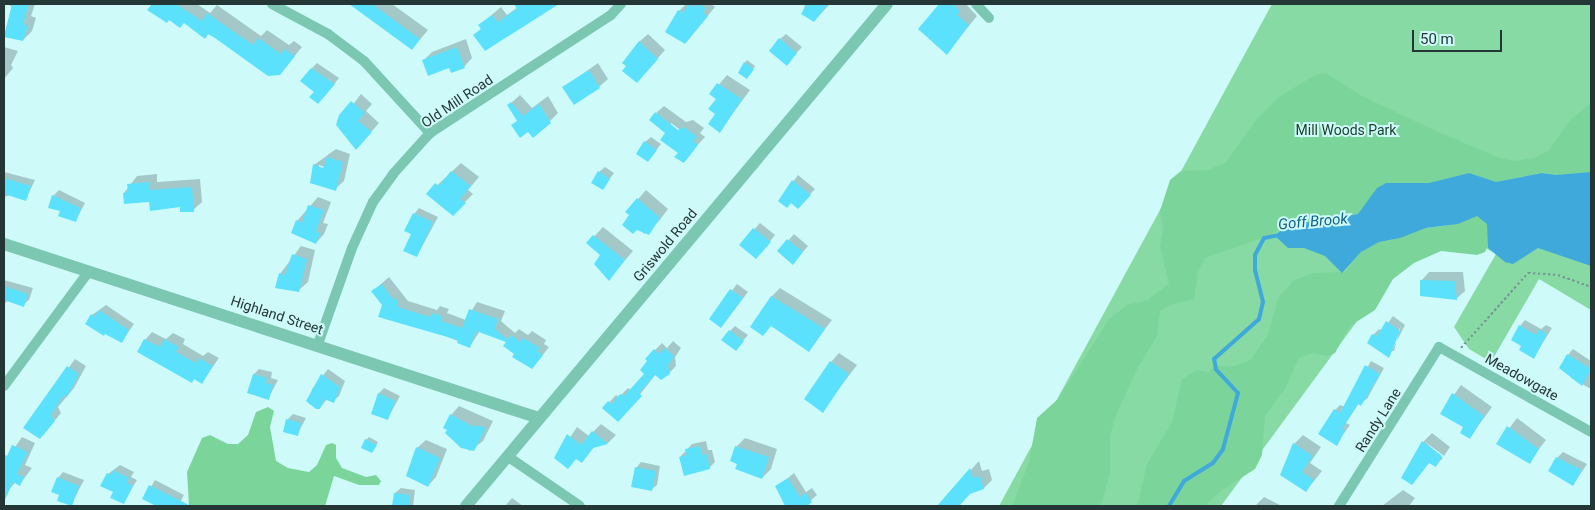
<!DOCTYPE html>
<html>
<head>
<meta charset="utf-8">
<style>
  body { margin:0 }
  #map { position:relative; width:1595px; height:510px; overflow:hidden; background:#cefbfa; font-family:Roboto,sans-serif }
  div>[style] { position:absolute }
  .green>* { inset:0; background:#87daa3 }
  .forest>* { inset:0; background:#7bd59b }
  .water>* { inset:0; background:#3fa9dc }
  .shadow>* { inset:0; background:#0003 }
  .stream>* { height:4px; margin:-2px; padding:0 2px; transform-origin:2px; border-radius:2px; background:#3fa9dc }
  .building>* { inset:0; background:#5ce1fd }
  .path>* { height:2px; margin-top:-1px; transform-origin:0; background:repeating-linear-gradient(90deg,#769594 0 2.5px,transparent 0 5px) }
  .minor>* { height:10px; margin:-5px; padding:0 5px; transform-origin:5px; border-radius:5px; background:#7cc7b2 }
  .tertiary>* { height:12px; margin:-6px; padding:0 6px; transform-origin:6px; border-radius:6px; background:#7cc7b2 }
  span { translate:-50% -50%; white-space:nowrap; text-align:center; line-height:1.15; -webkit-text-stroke:4px #cefbfa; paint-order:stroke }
  .street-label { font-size:14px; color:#253636 }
  .park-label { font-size:14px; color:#163c25 }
  .water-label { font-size:15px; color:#0e5f82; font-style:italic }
  .frame { position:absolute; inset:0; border:5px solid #253636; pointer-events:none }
  .scale { position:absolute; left:1412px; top:30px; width:90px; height:22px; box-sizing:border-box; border:2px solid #253636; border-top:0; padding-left:6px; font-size:15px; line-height:18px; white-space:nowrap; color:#253636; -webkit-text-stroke:4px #cefbfa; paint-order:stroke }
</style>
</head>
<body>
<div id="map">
  <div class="green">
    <div style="clip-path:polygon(1272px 4px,1591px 4px,1591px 310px,1539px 279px,1491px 362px,1469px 349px,1454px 327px,1496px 254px,1433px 218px,1221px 506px,999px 506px)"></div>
  </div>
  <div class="forest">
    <div style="clip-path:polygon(1326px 73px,1362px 96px,1436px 131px,1497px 157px,1513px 161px,1534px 158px,1549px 150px,1569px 121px,1591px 103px,1591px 172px,1556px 175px,1544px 172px,1496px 182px,1469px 173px,1429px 183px,1383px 184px,1358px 214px,1318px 222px,1289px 222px,1271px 235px,1205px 258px,1198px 272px,1194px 299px,1170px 305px,1160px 311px,1157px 336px,1137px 369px,1115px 417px,1110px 436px,1110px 472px,1101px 506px,1012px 506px,1029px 462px,1037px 418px,1058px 399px,1109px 319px,1127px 305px,1148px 300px,1169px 283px,1160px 246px,1163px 230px,1160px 211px,1170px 180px,1181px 171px,1207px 170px,1225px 163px,1256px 120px,1279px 97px,1315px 75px)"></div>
    <div style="clip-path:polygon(1472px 216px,1479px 216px,1487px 224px,1489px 242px,1485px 252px,1477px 255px,1441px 251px,1414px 263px,1393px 279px,1375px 310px,1350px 326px,1335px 353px,1327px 356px,1312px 353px,1299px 358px,1285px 388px,1265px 416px,1262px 455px,1255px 469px,1221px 491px,1205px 506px,1137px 506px,1147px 464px,1172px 422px,1182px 379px,1197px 370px,1209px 372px,1216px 366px,1235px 366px,1250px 360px,1268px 335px,1278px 298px,1294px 280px,1314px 273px,1345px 272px,1361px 252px,1379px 242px,1400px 238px,1426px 228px,1458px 224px)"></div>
    <div style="clip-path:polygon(268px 407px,274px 411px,270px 427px,276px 461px,288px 468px,309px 472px,317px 465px,326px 445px,332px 443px,336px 445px,336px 458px,342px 468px,366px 477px,376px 475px,381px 481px,379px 485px,359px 485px,334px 476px,325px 506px,189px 506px,187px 472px,202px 438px,210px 435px,228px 444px,238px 444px,248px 435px,256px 412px)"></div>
  </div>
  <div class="water">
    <div style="clip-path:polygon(1591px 172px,1591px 266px,1538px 248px,1513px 264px,1505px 262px,1488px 248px,1487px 224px,1477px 216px,1458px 224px,1426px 228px,1400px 238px,1379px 242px,1361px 252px,1342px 273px,1325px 256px,1304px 248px,1288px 248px,1275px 236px,1289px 222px,1318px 222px,1358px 214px,1377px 188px,1386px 183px,1429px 183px,1469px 173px,1496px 182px,1542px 173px,1556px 175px)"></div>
  </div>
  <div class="shadow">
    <div style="clip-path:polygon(7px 4px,35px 4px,31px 16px,36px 18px,32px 31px,23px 40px,4px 35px,12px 7px)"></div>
    <div style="clip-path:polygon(152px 4px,197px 4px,210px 13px,217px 5px,261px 36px,267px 30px,289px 45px,294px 41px,302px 47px,280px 74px,209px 33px,205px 37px,184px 22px,149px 10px)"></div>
    <div style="clip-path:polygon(354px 4px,392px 4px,428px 30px,412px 49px)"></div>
    <div style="clip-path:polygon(516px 4px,557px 4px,485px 49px,475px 35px,482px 28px,480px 25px,501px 7px,507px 15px,518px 7px)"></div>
    <div style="clip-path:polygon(686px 4px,711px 4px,715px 7px,685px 43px,679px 11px)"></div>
    <div style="clip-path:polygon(805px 4px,830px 4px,816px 19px,803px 13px)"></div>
    <div style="clip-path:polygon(941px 4px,966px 4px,977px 16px,947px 53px,920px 29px)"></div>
    <div style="clip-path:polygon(648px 34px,665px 50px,645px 73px,639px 42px)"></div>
    <div style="clip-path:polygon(786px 34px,802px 47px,792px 58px,780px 39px)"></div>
    <div style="clip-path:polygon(466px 39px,472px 58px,464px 67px,424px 60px,432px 52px)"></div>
    <div style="clip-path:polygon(4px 47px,18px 51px,11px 65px,13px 68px,4px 79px)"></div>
    <div style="clip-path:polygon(747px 60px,755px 66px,747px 77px,740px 69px)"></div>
    <div style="clip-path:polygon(317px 63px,339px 78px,324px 97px,315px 92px,312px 68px)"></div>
    <div style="clip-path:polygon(598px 63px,608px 79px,599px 87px,564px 87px)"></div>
    <div style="clip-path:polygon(727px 75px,750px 90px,720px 131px,718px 99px,711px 94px)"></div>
    <div style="clip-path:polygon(361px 94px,372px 104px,366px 111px,379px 123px,365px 139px,338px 124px)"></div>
    <div style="clip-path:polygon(520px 95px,532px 108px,548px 96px,558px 113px,541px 130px,513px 125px,518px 120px,509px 105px)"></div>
    <div style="clip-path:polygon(evenodd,664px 106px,686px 122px,693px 120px,704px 128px,700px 133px,705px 137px,682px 162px,676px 157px,679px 152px,656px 113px,664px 106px,671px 123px,683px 132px,682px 134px,671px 126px,671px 123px)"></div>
    <div style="clip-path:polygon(651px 137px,661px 144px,648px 161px,645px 142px)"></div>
    <div style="clip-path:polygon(evenodd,336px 149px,350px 154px,344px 181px,335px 189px,314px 165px,336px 149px,319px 165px,330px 169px,329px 171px,319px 168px,319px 165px)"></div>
    <div style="clip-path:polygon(461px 163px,479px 177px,468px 190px,473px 194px,453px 214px,428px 194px)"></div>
    <div style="clip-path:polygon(605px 167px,614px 173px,603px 188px,599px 172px)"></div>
    <div style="clip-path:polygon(4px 172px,35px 180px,26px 199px,10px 195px,4px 197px)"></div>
    <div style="clip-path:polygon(157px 174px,157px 182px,200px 179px,202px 202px,193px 210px,124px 193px,137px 176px)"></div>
    <div style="clip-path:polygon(798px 175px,815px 189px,803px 202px,780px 200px)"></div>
    <div style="clip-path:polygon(59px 190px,85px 203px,76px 220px,61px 211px,53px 196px)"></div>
    <div style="clip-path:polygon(646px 190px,668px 209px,659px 221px,644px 234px,627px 212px)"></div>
    <div style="clip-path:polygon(318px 197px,331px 202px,323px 223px,328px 224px,324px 234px,316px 243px,297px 221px)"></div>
    <div style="clip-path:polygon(419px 208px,438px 217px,417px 256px,414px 214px)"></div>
    <div style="clip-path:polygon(760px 223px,775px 235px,762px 252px,741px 244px)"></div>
    <div style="clip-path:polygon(603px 227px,633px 251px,609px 279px,601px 271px,601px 255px,588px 243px)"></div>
    <div style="clip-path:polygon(794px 234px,808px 246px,798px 258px,779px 251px)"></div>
    <div style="clip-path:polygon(301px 246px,315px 250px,308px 282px,299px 290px,280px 274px)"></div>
    <div style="clip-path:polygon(1429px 272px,1463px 272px,1465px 291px,1456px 299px,1421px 281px)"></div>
    <div style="clip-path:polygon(389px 277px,408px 301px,437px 310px,440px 306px,449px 309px,447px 313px,466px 320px,477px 302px,505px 311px,501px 321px,515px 333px,519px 329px,528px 335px,532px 331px,546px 340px,544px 344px,549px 347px,539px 360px,516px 354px,508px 341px,480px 331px,470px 346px,433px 331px,383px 305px,373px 291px)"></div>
    <div style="clip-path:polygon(4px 280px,33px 288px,29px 300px,23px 305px,9px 300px,4px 304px)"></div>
    <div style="clip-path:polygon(737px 284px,748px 292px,721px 327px,710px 319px)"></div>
    <div style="clip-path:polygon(780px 288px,832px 320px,809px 350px,771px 297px)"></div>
    <div style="clip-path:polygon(106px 305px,134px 324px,122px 341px,92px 315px)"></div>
    <div style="clip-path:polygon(evenodd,1393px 316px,1405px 325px,1389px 356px,1373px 335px,1379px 329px,1382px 331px,1393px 316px,1401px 325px,1394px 351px,1391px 351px,1401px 325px)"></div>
    <div style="clip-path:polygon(1525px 320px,1541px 329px,1546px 325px,1552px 328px,1534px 357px,1523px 346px,1520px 326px)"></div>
    <div style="clip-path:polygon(735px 326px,748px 335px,736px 349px,730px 331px)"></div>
    <div style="clip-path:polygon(152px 332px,166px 339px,173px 333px,185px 339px,183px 344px,203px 356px,208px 352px,219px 358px,202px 382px,195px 378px,192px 382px,145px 340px)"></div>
    <div style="clip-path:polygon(673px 341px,681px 348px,675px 357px,676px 366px,669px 373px,656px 374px,620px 420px,604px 408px,616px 395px,619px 397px,628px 388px,631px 390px,645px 373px,655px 350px,662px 343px,667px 348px)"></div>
    <div style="clip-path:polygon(1573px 349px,1591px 361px,1591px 389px,1571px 378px,1573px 375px,1568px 355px)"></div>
    <div style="clip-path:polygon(839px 353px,857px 365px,822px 411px,831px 362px)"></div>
    <div style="clip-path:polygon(75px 359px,86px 366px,74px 388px,58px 407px,61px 413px,47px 430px,25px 428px)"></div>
    <div style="clip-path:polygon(1371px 361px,1384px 368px,1367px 399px,1359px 403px,1346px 423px,1350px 425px,1336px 444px,1335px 410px,1340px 405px,1345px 407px)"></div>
    <div style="clip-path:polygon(259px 369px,272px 372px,271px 378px,278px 380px,268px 399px,249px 393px,254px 374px)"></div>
    <div style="clip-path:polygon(328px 369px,345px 381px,339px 396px,333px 401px,327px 399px,320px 408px,309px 404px,312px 389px)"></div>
    <div style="clip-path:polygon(1461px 385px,1492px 407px,1470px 437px,1465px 427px,1441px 413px)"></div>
    <div style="clip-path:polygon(384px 388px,400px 396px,388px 418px,379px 393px)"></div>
    <div style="clip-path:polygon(459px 406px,493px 421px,483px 441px,470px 451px,447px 433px,451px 415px)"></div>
    <div style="clip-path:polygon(293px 414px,306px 418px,297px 435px,287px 420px)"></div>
    <div style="clip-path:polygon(1517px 418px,1546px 440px,1529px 462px,1498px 443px)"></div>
    <div style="clip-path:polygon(601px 424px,616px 435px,608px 443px,595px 446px,582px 462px,577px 458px,556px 458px,577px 427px,589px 436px)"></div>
    <div style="clip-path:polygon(1432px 433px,1450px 447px,1444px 456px,1424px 441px)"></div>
    <div style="clip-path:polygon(1303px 435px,1321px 447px,1310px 463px,1322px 471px,1306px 491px,1281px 474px,1294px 444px)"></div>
    <div style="clip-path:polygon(22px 437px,35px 443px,25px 465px,32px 468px,20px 484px,16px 482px,9px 489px,4px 487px,4px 463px)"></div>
    <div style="clip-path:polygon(369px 437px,378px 442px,374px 449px,366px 440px)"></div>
    <div style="clip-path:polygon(745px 438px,777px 449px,771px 469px,762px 478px,736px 447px)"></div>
    <div style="clip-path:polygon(426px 440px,447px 449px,436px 477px,428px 486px,417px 448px)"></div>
    <div style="clip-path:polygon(706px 441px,708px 450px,712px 450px,715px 462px,709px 468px,680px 457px,692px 444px)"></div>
    <div style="clip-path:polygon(1424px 441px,1443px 458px,1436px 465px,1430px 462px,1412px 483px,1403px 478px)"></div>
    <div style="clip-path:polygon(1563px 452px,1587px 464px,1573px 485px,1557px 458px)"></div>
    <div style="clip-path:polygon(979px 461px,982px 471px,989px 469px,992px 480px,984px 488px,971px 492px,959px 506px,938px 506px)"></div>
    <div style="clip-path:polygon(641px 462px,660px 466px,657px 485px,651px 490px,636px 468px)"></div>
    <div style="clip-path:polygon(120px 465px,134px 472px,131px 477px,137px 480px,123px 503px,108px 474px)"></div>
    <div style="clip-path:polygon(63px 472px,84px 480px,71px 505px,61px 494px,58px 478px)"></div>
    <div style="clip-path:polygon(794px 473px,806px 492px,812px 488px,817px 495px,804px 506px,787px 506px,777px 487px)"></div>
    <div style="clip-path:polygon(155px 480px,184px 495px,178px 506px,158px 506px,144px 499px)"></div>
    <div style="clip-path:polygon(401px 488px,415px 490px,413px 506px,394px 506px,395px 493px)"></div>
    <div style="clip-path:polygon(1403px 490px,1415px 498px,1409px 506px,1382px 506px)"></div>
    <div style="clip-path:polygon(1264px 497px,1282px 506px,1255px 506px)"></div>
    <div style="clip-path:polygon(512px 498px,523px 506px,505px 506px)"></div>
  </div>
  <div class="stream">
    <div style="left:1169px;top:506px;width:29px;rotate:-59deg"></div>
    <div style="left:1184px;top:481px;width:34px;rotate:-32deg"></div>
    <div style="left:1213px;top:463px;width:17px;rotate:-54deg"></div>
    <div style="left:1223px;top:449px;width:58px;rotate:-75deg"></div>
    <div style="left:1238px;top:393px;width:33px;rotate:-133deg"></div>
    <div style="left:1216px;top:369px;width:10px;rotate:-101deg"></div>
    <div style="left:1214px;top:359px;width:60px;rotate:-41.6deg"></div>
    <div style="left:1259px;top:319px;width:17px;rotate:-77deg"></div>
    <div style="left:1263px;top:302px;width:32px;rotate:-104deg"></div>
    <div style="left:1255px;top:271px;width:16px;rotate:-90deg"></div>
    <div style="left:1255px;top:255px;width:19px;rotate:-62deg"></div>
    <div style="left:1264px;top:238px;width:15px;rotate:-11deg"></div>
  </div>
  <div class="building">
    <div style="clip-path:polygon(12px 4px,29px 4px,23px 24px,28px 26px,23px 41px,4px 37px)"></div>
    <div style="clip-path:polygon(152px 4px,176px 4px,202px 21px,207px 13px,253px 45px,258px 38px,281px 54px,284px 49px,295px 56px,280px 75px,268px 76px,215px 38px,208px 34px,205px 39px,184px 23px,180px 28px,169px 20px,167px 23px,147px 10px)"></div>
    <div style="clip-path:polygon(349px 4px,372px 4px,420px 39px,412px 50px)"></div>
    <div style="clip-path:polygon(514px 4px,559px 4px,485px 51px,473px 35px,481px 29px,478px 25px,492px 15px,498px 22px,517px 9px)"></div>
    <div style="clip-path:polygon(689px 4px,694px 7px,698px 4px,706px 8px,703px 13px,708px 16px,685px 44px,665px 32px,678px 10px,683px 13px)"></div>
    <div style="clip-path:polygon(807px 4px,828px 4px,814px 22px,801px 14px)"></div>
    <div style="clip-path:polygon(939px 4px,953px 4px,960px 11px,957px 15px,969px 25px,947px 55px,918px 29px)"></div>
    <div style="clip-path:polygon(779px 38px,797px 53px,787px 66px,769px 51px)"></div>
    <div style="clip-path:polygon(639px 41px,658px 59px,637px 83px,622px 71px,626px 66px,622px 63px)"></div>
    <div style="clip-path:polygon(457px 47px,465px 68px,451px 73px,449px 68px,428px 76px,422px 60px)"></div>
    <div style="clip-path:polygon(744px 62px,754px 69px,747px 79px,738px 73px)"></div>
    <div style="clip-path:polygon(311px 68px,335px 84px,318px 104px,309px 97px,314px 92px,300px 81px)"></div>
    <div style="clip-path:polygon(589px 70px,600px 88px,574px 105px,562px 87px)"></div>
    <div style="clip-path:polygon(717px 83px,742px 99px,720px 133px,708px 124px,715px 114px,708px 109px,716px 99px,709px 94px)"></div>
    <div style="clip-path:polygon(351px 101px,365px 113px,358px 121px,372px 132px,356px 150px,336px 125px,339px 115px)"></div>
    <div style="clip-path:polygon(511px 102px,523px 116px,539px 104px,551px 123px,533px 138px,528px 132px,520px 138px,511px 125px,517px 121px,507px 105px)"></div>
    <div style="clip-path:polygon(655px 112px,678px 130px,684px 127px,697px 137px,693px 141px,698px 145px,684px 163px,674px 157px,678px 153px,660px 140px,665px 133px,649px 120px)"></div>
    <div style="clip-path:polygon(644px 141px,657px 150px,648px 162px,636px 154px)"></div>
    <div style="clip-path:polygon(327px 157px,343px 162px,336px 191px,310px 183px,313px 164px,323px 168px)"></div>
    <div style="clip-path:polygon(451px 171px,471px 186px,460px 199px,466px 203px,453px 216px,426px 194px,435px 183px,439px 186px)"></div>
    <div style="clip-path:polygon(598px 171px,610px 179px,603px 190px,591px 183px)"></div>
    <div style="clip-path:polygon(4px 178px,31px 186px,26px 201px,4px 194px)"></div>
    <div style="clip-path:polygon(792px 180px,811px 195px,798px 209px,791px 203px,787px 208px,778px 201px)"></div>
    <div style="clip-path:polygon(149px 182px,149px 190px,192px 187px,194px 212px,180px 212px,180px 207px,150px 211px,149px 202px,124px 204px,123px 193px,128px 192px,127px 184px)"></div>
    <div style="clip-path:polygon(52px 195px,81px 208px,76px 222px,58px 216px,60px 211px,48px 208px)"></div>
    <div style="clip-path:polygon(637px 198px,660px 218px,649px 235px,637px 230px,633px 234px,622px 225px,629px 215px,625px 212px)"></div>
    <div style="clip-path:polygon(308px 205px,324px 210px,316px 231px,320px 233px,316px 244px,291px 233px,296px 220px,302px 223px)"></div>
    <div style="clip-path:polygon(413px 213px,433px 222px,417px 257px,403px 251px,411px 234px,404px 231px)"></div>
    <div style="clip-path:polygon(753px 228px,771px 242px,756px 259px,739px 245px)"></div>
    <div style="clip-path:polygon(593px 235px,625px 260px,609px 281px,594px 264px,600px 255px,586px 243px)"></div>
    <div style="clip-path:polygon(787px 239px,803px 252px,793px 265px,777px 251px)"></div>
    <div style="clip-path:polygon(292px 254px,307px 259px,299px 292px,275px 288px,279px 273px,285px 275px)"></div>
    <div style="clip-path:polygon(1420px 280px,1455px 281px,1457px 300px,1420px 296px)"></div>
    <div style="clip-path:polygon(382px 284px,392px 298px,398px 300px,397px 305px,401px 308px,430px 317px,432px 313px,442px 316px,441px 321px,462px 328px,469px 309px,498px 319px,495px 329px,508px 340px,511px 335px,521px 342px,523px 338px,540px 348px,537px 351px,543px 355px,532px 369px,512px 357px,514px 354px,503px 346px,506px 342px,476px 331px,470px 348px,457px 343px,458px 340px,378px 317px,382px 305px,371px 291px)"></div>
    <div style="clip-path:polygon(4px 286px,28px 294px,24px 307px,4px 300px)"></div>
    <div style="clip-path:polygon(730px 289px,743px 298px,721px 328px,709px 319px)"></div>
    <div style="clip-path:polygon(771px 296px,825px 329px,809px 352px,771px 326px,763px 336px,750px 327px)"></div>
    <div style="clip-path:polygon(99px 310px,129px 330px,122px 343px,105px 334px,104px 336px,85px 324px,91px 314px,95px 317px)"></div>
    <div style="clip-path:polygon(1386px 321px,1400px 331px,1389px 358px,1367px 343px,1372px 334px,1377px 336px)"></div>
    <div style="clip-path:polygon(1519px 325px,1536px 335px,1539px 329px,1547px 334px,1534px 359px,1519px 350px,1521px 346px,1511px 340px)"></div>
    <div style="clip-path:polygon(729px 330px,744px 341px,736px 351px,721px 340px)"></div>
    <div style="clip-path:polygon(144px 339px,160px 347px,164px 339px,179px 347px,176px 352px,196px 363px,199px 358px,213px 366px,202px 384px,194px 379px,192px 383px,137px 352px)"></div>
    <div style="clip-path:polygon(665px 348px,674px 356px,668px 366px,670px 374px,661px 380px,655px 375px,639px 393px,642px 396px,618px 422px,602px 408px,608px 401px,612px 404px,620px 394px,624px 396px,644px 374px,640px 370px,647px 361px,645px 359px,654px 349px,659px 354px)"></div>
    <div style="clip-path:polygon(1567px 354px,1591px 369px,1582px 386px,1559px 368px)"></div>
    <div style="clip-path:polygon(830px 361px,849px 374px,823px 413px,804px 399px)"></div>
    <div style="clip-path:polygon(1365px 365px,1380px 374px,1361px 406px,1358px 404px,1342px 429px,1345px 431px,1337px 446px,1318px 434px,1334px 409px,1340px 413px)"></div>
    <div style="clip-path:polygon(67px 366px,79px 374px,67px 397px,64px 395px,51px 415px,55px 421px,40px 439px,23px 428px)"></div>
    <div style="clip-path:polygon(253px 374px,267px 378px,266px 383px,273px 385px,269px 400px,247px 393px)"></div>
    <div style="clip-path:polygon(321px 374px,340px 387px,334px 403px,324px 399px,320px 409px,316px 409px,306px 401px)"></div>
    <div style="clip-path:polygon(378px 393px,395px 401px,388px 420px,371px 414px)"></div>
    <div style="clip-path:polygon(1452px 393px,1484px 416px,1470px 439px,1460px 433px,1463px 427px,1440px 414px)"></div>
    <div style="clip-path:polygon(450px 414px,472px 426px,484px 426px,485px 430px,474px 451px,461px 448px,445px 433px,447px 430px,443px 428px)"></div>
    <div style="clip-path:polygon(286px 419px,301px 423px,298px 436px,283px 432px)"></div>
    <div style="clip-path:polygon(1507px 426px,1539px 449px,1530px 464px,1496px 444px)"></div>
    <div style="clip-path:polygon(592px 431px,608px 444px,593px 448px,582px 463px,576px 459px,568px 469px,554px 458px,567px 434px,581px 445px)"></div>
    <div style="clip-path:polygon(365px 439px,377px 445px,372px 453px,361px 448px)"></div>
    <div style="clip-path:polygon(1422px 441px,1442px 456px,1436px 467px,1429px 463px,1412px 485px,1401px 478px)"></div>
    <div style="clip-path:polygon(1293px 443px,1313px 456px,1302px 472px,1314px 480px,1306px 492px,1280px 475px)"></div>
    <div style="clip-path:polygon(12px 445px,28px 452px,17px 474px,24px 477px,20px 486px,13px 482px,4px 502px,4px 454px,7px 456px)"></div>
    <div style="clip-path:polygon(700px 446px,702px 455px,707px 454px,710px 469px,684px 476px,679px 457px,687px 455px,685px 449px)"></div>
    <div style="clip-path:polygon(735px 446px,769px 457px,762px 479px,735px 469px,737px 464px,730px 461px)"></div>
    <div style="clip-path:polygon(416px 447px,440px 458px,428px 487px,406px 476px)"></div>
    <div style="clip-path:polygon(1556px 457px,1582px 470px,1573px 486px,1548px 471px)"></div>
    <div style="clip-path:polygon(635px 467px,656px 471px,652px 491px,631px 487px)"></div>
    <div style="clip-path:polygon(970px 468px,973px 478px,980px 476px,984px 489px,970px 494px,959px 506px,937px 506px)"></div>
    <div style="clip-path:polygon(113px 470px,129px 478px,127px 483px,133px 486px,124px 504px,110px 498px,113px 492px,100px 486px,107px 473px,111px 475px)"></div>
    <div style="clip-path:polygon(57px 477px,79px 486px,72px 506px,57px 501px,59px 495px,51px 492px)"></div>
    <div style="clip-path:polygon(788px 478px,800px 497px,806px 493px,812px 502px,807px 506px,785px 506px,775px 486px)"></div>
    <div style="clip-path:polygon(149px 485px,191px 506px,156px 506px,142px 499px)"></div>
    <div style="clip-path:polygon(394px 493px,410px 495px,409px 506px,392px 506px)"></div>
  </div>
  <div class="path">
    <div style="left:1461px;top:348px;width:101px;rotate:-48.2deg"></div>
    <div style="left:1528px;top:273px;width:30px;rotate:4deg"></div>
    <div style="left:1558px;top:275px;width:35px;rotate:20deg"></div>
  </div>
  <div class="minor">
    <div style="left:272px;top:4px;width:64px;rotate:28.2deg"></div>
    <div style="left:328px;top:34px;width:45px;rotate:36.9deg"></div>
    <div style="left:364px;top:61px;width:98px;rotate:47.5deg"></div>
    <div style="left:976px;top:4px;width:19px;rotate:47deg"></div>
    <div style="left:318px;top:344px;width:102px;rotate:-70.5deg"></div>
    <div style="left:352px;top:248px;width:51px;rotate:-65.5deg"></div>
    <div style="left:373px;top:202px;width:34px;rotate:-54deg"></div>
    <div style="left:393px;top:174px;width:55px;rotate:-47.9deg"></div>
    <div style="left:430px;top:133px;width:216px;rotate:-33.1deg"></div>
    <div style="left:611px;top:15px;width:15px;rotate:-48deg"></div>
    <div style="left:4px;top:386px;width:143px;rotate:-53.5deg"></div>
    <div style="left:507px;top:456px;width:88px;rotate:34.4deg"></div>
    <div style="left:1339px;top:506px;width:188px;rotate:-57.8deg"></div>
    <div style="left:1439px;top:347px;width:174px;rotate:29.2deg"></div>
  </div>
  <div class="tertiary">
    <div style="left:4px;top:244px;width:563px;rotate:18.02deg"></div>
    <div style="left:466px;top:506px;width:655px;rotate:-50.02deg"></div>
  </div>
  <div class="street-label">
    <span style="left:457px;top:101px;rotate:-34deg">Old Mill Road</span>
    <span style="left:665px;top:245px;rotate:-50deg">Griswold Road</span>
    <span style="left:277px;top:315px;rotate:18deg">Highland Street</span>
    <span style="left:1522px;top:377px;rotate:29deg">Meadowgate</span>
    <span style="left:1378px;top:420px;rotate:-58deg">Randy Lane</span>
  </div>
  <div class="park-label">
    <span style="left:1346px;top:130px">Mill Woods Park</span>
  </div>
  <div class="water-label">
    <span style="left:1313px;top:222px;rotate:-5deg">Goff Brook</span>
  </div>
  <div class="frame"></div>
  <div class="scale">50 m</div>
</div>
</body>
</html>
